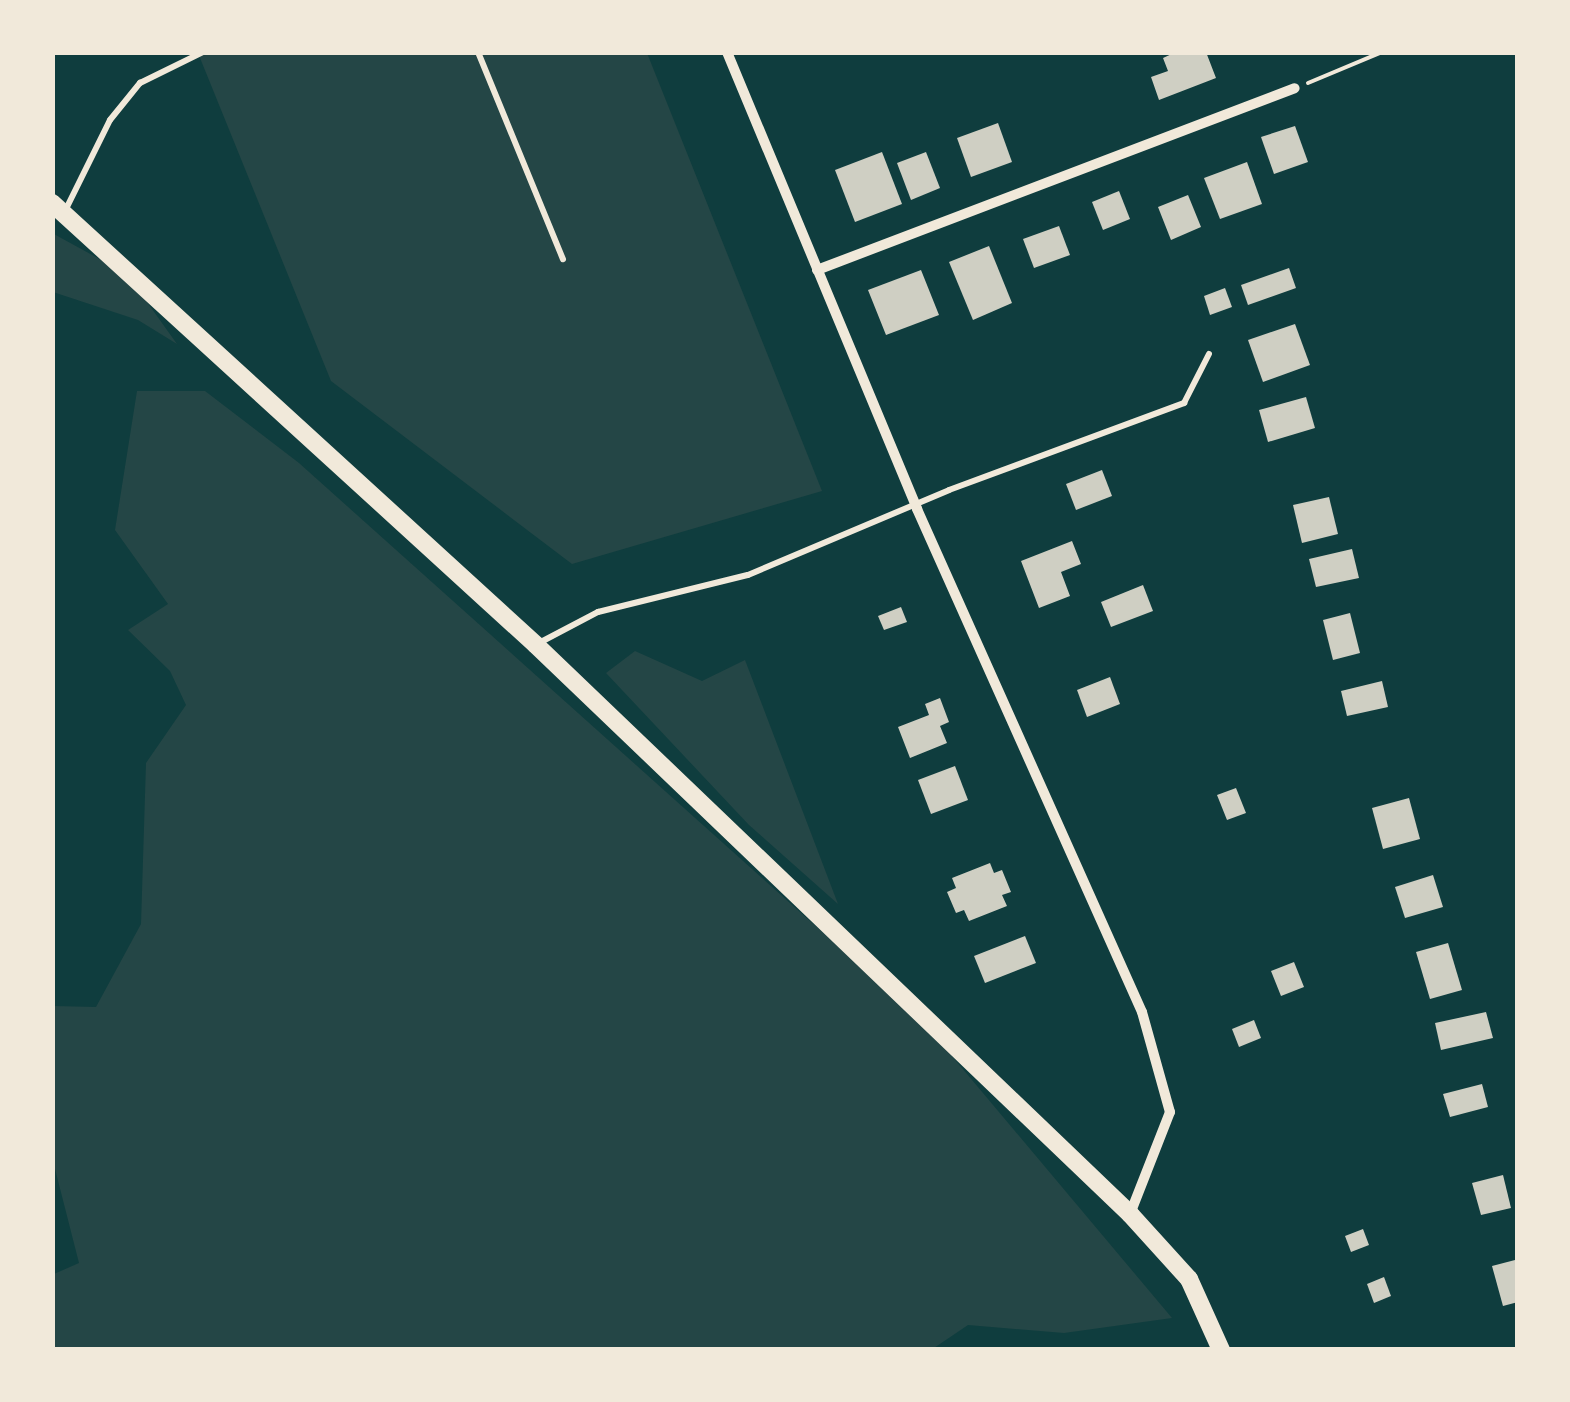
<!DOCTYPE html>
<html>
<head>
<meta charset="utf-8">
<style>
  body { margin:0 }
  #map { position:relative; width:1570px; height:1402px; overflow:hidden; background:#0f3d3e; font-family:Rubik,sans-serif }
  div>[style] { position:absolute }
  .green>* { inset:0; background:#244646 }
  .building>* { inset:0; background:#cfcfc3 }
  .path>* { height:4px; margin:-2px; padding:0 2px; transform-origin:2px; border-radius:2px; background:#f1e9da }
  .service>* { height:6px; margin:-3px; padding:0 3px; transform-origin:3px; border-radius:3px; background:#f1e9da }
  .minor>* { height:10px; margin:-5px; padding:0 5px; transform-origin:5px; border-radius:5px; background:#f1e9da }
  .tertiary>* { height:18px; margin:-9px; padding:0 9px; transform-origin:9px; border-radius:9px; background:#f1e9da }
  span { translate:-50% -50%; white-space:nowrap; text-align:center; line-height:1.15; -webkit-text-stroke:10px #f1e9da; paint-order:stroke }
  .frame { position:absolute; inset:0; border:55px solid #f1e9da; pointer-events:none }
</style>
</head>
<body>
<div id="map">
  <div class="green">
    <div style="clip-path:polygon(198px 53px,647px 53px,822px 491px,572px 564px,331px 381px)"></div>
    <div style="clip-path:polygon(52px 233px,127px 274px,177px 344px,138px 320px,53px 292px)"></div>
    <div style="clip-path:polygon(137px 391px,205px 391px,299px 463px,925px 1024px,1172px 1318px,1064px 1333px,968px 1325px,931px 1350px,54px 1349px,54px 1274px,79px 1263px,53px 1161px,53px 1006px,96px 1007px,141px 924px,146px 763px,186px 705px,170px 671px,128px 630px,168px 604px,115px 530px)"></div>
    <div style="clip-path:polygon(635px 651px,702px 681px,745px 660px,838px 904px,749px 825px,606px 673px)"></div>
  </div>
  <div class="building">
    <div style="clip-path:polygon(1176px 52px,1206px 52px,1216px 78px,1159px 100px,1151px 77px,1168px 71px,1163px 58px)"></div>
    <div style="clip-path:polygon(998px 123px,1012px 162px,971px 177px,957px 138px)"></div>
    <div style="clip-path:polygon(1295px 126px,1308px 162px,1274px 174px,1261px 137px)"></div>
    <div style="clip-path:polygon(882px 152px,902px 204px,855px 222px,835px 170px)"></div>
    <div style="clip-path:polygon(926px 152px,940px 188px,911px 200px,897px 163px)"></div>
    <div style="clip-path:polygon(1247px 162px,1262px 204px,1220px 219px,1204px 178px)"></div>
    <div style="clip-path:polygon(1119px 191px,1130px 219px,1103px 230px,1092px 202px)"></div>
    <div style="clip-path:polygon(1188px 195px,1201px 227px,1171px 240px,1158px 207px)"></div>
    <div style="clip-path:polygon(1059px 226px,1070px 255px,1034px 268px,1023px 239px)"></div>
    <div style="clip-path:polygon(989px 246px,1012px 303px,973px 320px,949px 262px)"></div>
    <div style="clip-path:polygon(1289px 268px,1296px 288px,1248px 305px,1241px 285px)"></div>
    <div style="clip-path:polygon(921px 270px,939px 315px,886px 335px,868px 290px)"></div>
    <div style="clip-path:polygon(1225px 288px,1232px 307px,1210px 315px,1204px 296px)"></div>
    <div style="clip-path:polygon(1295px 324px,1310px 365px,1263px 382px,1248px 340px)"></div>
    <div style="clip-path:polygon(1306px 397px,1315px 428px,1268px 442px,1259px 410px)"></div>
    <div style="clip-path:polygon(1102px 470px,1112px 496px,1076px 510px,1066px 484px)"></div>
    <div style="clip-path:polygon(1329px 497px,1338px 534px,1302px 543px,1293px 505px)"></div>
    <div style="clip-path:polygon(1072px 541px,1081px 564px,1061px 572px,1070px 596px,1039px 608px,1021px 561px)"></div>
    <div style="clip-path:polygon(1352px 549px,1359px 578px,1316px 587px,1309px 559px)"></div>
    <div style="clip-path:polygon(1143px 585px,1153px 611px,1111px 627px,1101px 602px)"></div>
    <div style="clip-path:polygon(901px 607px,907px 622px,884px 630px,878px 616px)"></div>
    <div style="clip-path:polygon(1350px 613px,1360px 653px,1333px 660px,1323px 620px)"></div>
    <div style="clip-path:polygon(1110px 677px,1120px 704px,1087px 717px,1077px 690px)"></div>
    <div style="clip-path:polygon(1382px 681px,1388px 707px,1347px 716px,1341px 691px)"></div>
    <div style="clip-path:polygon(940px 698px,949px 722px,940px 726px,947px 743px,910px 758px,898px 727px,929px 715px,925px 704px)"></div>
    <div style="clip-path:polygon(955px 766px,968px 800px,931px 814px,918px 780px)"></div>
    <div style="clip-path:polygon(1236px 788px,1246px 813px,1227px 820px,1217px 795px)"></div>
    <div style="clip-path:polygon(1409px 798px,1420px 839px,1383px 849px,1372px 808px)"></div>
    <div style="clip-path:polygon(990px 863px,994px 873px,1002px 870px,1011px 892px,1002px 895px,1007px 906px,969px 921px,964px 910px,956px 913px,947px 892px,956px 888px,952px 878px)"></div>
    <div style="clip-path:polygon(1433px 875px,1443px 907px,1405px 918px,1395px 887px)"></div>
    <div style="clip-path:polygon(1025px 936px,1036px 963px,985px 983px,974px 956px)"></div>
    <div style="clip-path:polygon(1448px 943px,1462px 990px,1430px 999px,1416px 952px)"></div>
    <div style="clip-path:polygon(1294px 962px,1304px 987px,1281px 996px,1271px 971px)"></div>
    <div style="clip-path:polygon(1486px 1012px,1493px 1038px,1441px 1050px,1435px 1023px)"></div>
    <div style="clip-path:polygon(1254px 1020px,1261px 1038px,1239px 1047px,1232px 1029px)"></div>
    <div style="clip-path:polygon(1482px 1084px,1488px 1107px,1450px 1117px,1443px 1094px)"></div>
    <div style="clip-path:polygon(1503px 1175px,1511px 1208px,1481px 1215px,1472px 1183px)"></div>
    <div style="clip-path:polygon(1363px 1229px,1369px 1245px,1351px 1252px,1345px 1236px)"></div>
    <div style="clip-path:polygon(1515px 1260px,1518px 1302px,1503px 1306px,1492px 1266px)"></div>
    <div style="clip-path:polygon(1384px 1277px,1391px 1296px,1374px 1303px,1367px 1284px)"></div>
  </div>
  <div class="path">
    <div style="left:1308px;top:83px;width:80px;rotate:-22.7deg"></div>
  </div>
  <div class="service">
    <div style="left:478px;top:52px;width:224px;rotate:67.7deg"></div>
    <div style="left:66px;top:209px;width:99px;rotate:-63.7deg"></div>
    <div style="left:110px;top:120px;width:48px;rotate:-51deg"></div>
    <div style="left:140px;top:83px;width:70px;rotate:-26.2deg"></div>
    <div style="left:537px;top:644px;width:69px;rotate:-27.7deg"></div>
    <div style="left:598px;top:612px;width:154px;rotate:-13.9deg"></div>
    <div style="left:748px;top:575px;width:218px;rotate:-22.9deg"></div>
    <div style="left:949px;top:490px;width:251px;rotate:-20.3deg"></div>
    <div style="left:1184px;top:403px;width:55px;rotate:-63deg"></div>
  </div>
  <div class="minor">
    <div style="left:727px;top:52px;width:495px;rotate:67.4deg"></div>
    <div style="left:917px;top:509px;width:551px;rotate:65.9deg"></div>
    <div style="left:1142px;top:1012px;width:104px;rotate:74.4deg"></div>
    <div style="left:1170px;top:1112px;width:110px;rotate:111.4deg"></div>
    <div style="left:817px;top:270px;width:511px;rotate:-20.84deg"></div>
  </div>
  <div class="tertiary">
    <div style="left:52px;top:203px;width:655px;rotate:42.4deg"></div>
    <div style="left:536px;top:645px;width:823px;rotate:43.77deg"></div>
    <div style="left:1130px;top:1214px;width:88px;rotate:47.8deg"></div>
    <div style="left:1189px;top:1279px;width:78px;rotate:65.7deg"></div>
  </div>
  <div class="frame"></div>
</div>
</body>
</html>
